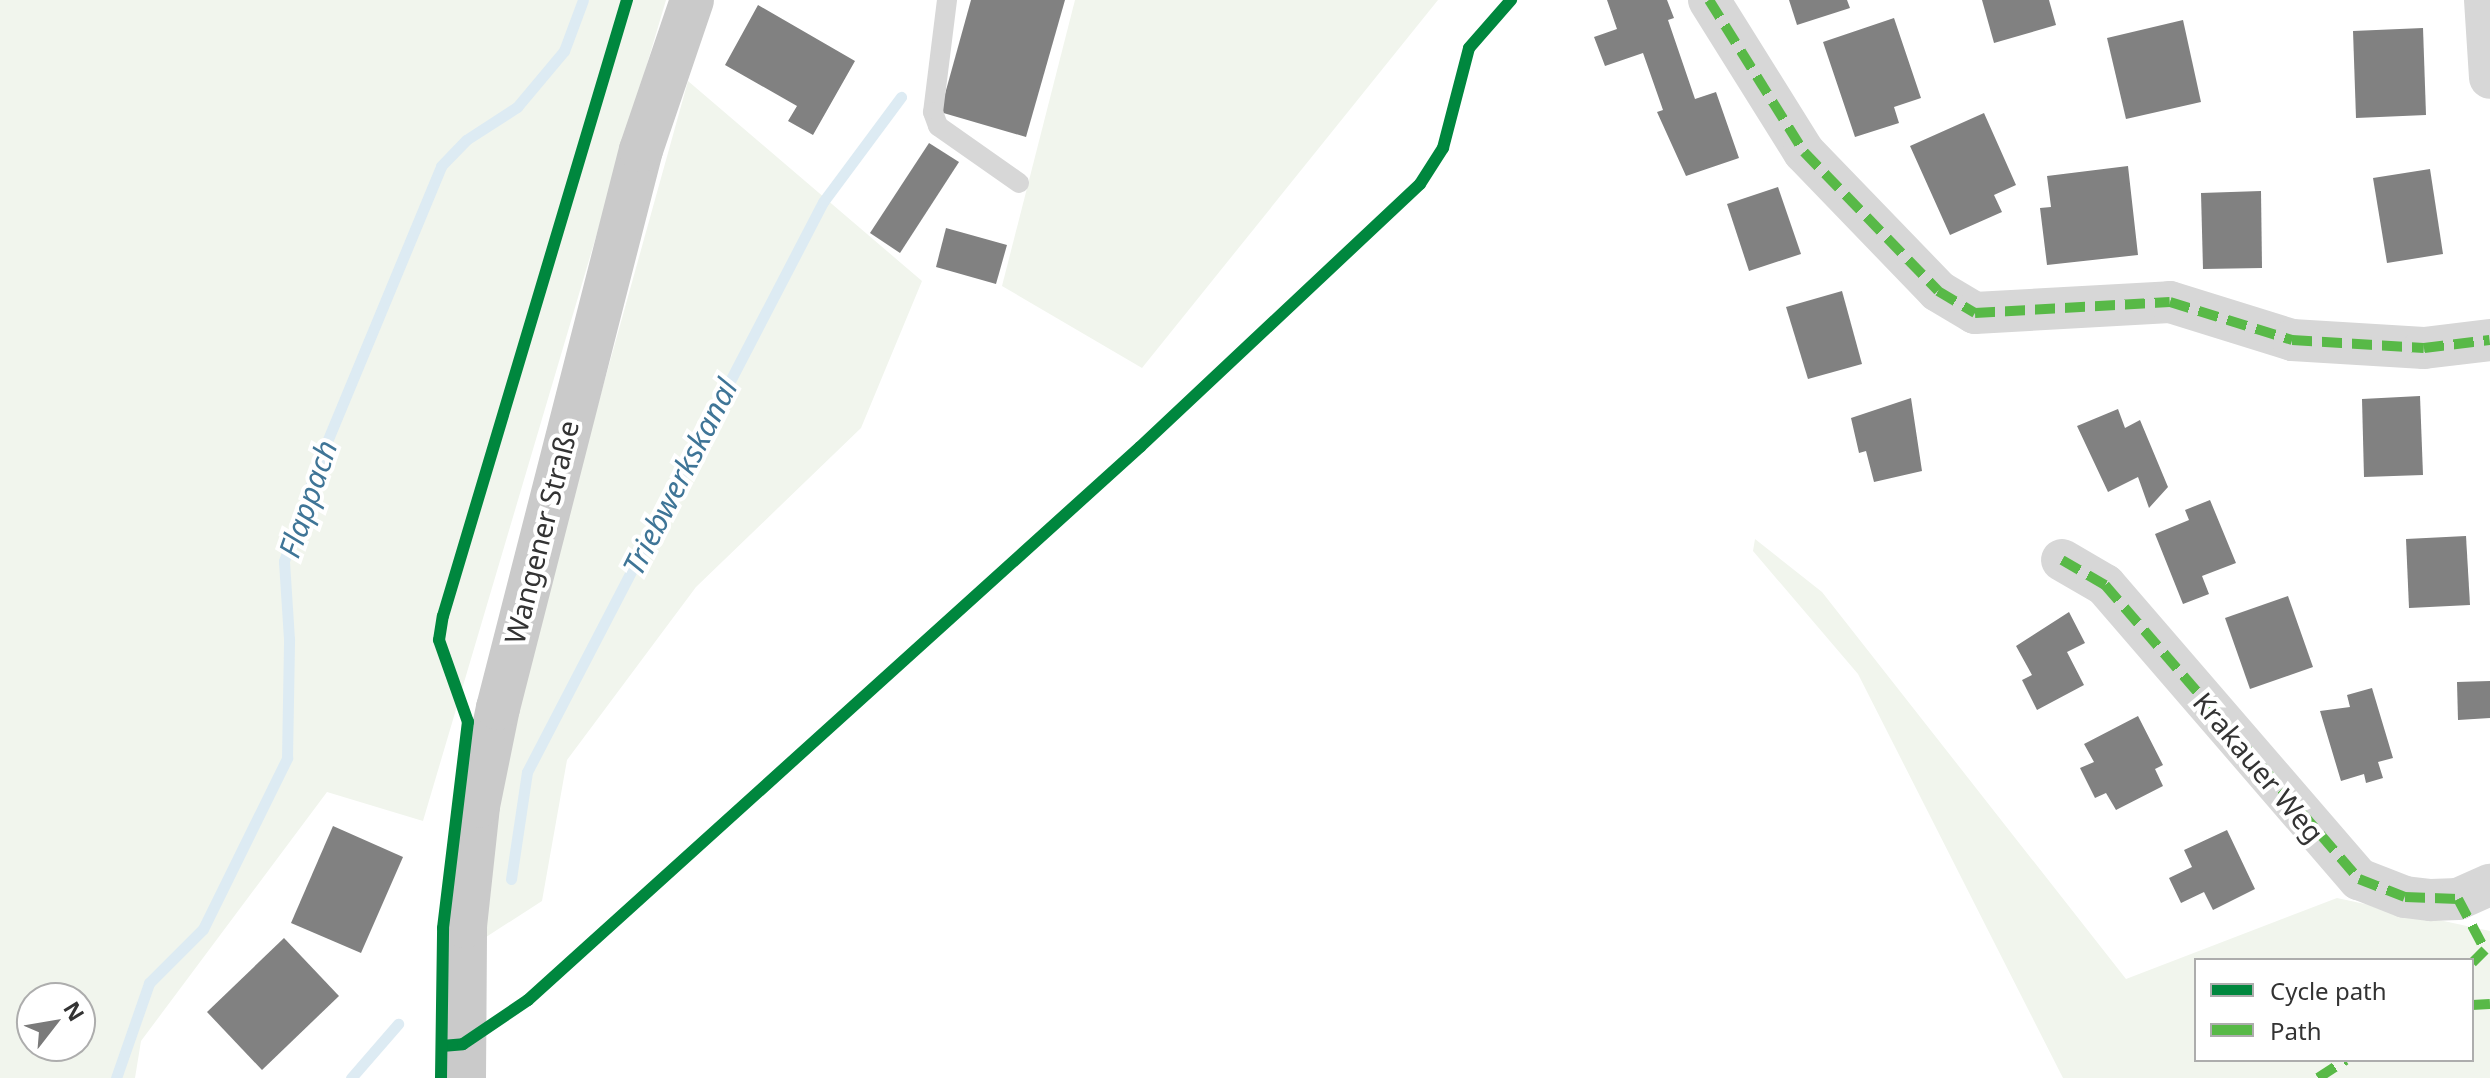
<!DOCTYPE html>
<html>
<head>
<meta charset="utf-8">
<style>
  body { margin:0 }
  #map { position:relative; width:2490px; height:1078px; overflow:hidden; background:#fff; font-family:"Noto Sans",sans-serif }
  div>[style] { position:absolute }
  .green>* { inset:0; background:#f1f5ed }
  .stream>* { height:11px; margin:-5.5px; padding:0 5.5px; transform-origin:5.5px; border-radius:5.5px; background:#ddebf3 }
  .building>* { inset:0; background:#818181 }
  .service>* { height:20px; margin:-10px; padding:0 10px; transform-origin:10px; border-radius:10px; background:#d7d7d7 }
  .minor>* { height:42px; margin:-21px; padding:0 21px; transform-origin:21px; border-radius:21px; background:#d7d7d7 }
  .primary>* { height:44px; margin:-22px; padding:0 22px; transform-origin:22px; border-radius:22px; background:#cacaca }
  .quiet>* { height:10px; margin-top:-5px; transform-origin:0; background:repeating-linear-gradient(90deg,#58b947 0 20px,transparent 0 30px) }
  .cycleway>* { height:12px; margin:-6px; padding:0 6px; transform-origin:6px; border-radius:6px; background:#00873e }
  span { translate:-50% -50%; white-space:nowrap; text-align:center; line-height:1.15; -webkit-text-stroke:8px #fff; paint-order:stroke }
  .street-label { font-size:28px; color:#333 }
  .water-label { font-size:30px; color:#3f7597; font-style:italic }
  .legend { position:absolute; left:2194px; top:958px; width:280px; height:104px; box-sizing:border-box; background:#fff; border:2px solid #adadad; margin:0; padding:10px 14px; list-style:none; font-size:24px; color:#333 }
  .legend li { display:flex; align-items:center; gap:16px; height:40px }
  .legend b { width:40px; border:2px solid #adadad }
  .north { position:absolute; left:16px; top:982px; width:80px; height:80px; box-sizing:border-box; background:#fff; border:2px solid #adadad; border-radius:50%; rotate:59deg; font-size:22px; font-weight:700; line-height:32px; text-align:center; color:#333 }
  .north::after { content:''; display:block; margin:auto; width:28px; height:36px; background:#7a7a7a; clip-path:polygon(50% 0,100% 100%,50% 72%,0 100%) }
</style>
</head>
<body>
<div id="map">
  <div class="green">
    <div style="clip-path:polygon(evenodd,0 0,666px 0,423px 821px,327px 792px,141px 1041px,135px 1078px,0 1078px,0 0,32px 998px,80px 998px,80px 1046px,32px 1046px,32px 998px)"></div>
    <div style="clip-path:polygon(1075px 0,1438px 0,1142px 368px,1002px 286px)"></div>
    <div style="clip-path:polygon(688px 81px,922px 281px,861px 428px,696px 587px,567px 760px,542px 901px,483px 939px,501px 753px)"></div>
    <div style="clip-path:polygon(evenodd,1755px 539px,1822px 592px,2126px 979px,2337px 898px,2490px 931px,2490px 1078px,2063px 1078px,1858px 674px,1753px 551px,1755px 539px,2196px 960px,2472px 960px,2472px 1060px,2196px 1060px,2196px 960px)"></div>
  </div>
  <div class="stream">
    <div style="left:511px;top:879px;width:108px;rotate:-81.5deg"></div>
    <div style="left:527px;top:772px;width:642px;rotate:-62.56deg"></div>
    <div style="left:823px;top:202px;width:131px;rotate:-53.4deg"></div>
    <div style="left:116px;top:1078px;width:101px;rotate:-70.8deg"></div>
    <div style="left:149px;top:983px;width:76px;rotate:-45deg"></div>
    <div style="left:203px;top:929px;width:191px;rotate:-63.8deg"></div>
    <div style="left:287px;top:758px;width:119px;rotate:-89deg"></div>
    <div style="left:289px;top:639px;width:78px;rotate:-93.7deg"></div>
    <div style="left:284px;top:561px;width:106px;rotate:-70.7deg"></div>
    <div style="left:319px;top:461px;width:319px;rotate:-67.5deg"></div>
    <div style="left:441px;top:166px;width:36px;rotate:-46deg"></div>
    <div style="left:466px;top:140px;width:61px;rotate:-32.9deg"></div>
    <div style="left:517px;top:107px;width:73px;rotate:-50deg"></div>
    <div style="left:564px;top:51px;width:54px;rotate:-69.6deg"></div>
    <div style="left:351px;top:1078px;width:72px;rotate:-49deg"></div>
  </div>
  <div class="building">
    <div style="clip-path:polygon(971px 0,1065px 0,1026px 137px,940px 112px)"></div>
    <div style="clip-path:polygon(1607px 0,1667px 0,1674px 18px,1668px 20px,1695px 99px,1716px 92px,1739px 158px,1686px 176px,1657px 112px,1663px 110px,1643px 53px,1605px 66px,1594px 37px,1617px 29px)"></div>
    <div style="clip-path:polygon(1789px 0,1847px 0,1850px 8px,1797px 25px)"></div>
    <div style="clip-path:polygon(1982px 0,2049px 0,2056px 25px,1994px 43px)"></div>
    <div style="clip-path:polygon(758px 5px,855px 61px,813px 135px,788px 121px,797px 106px,725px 65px)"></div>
    <div style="clip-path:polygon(1894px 18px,1921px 98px,1894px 107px,1899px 123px,1855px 137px,1823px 42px)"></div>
    <div style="clip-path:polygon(2183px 20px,2201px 102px,2126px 119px,2107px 38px)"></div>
    <div style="clip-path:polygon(2423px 28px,2426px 115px,2356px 118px,2353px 31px)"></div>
    <div style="clip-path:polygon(1984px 113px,2016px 185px,1994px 195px,2002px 212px,1950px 235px,1910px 146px)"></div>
    <div style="clip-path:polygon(929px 143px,959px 162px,900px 253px,870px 233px)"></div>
    <div style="clip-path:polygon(2128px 166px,2138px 255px,2047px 265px,2040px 208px,2051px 207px,2047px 176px)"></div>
    <div style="clip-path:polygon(2430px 169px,2443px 254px,2387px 263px,2373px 178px)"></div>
    <div style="clip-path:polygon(1778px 187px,1801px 254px,1749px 271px,1727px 204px)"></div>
    <div style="clip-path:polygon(2261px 191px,2262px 268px,2203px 269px,2201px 193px)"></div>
    <div style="clip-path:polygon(946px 228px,1007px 245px,996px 284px,936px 267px)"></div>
    <div style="clip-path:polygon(1842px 291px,1862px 364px,1808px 379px,1786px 307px)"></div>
    <div style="clip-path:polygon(2420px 396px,2423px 475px,2364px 477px,2362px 399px)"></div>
    <div style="clip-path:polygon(1911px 398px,1922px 471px,1874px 482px,1866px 451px,1859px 453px,1851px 418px)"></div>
    <div style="clip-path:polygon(2118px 409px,2125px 428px,2140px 420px,2168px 487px,2149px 508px,2138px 477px,2108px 492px,2077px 426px)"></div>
    <div style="clip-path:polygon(2210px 500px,2236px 563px,2202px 576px,2209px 594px,2183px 604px,2155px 534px,2189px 520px,2185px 510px)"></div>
    <div style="clip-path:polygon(2466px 536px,2470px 605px,2409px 608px,2406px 539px)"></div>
    <div style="clip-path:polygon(2288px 596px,2313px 667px,2250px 689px,2225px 618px)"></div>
    <div style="clip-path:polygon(2069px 612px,2085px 643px,2067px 652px,2084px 685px,2037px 710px,2022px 680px,2032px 675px,2016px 646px)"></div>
    <div style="clip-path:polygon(2490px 681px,2490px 718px,2458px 720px,2457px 682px)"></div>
    <div style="clip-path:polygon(2372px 688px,2393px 758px,2378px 762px,2383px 778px,2366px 783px,2364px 774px,2341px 781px,2320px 711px,2350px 707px,2347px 695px)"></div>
    <div style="clip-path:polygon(2138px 716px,2163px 765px,2155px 769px,2163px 786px,2116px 810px,2106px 793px,2095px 798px,2080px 768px,2094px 762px,2084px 744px)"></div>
    <div style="clip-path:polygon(333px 826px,403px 857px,361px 953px,291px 923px)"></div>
    <div style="clip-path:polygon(2227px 830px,2255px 889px,2213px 910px,2204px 892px,2181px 903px,2169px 878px,2192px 867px,2184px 850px)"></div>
    <div style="clip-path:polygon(284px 938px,339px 996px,262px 1070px,207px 1012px)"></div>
  </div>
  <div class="service">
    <div style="left:947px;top:0;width:113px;rotate:97.1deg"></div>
    <div style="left:933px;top:112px;width:15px;rotate:70deg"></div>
    <div style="left:938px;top:126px;width:99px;rotate:35.1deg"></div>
  </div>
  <div class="minor">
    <div style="left:1709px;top:0;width:179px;rotate:58deg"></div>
    <div style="left:1804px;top:152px;width:193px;rotate:46deg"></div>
    <div style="left:1938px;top:291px;width:43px;rotate:30.7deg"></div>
    <div style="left:1975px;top:313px;width:195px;rotate:-3.2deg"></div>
    <div style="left:2170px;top:302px;width:128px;rotate:17.3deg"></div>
    <div style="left:2292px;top:340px;width:132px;rotate:3.5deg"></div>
    <div style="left:2424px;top:348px;width:66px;rotate:-6.9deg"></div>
    <div style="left:2485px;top:0;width:78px;rotate:86.3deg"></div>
    <div style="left:2062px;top:560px;width:50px;rotate:30.2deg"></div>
    <div style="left:2105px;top:585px;width:389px;rotate:49.2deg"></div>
    <div style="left:2359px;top:879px;width:49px;rotate:21.4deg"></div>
    <div style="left:2405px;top:897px;width:26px;rotate:7deg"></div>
    <div style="left:2431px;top:900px;width:27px;rotate:-2deg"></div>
    <div style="left:2458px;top:899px;width:35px;rotate:-24deg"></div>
  </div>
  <div class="primary">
    <div style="left:464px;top:1078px;width:152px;rotate:-89.6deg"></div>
    <div style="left:465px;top:926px;width:121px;rotate:-83.8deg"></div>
    <div style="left:478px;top:806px;width:100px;rotate:-78.5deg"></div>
    <div style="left:498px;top:708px;width:576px;rotate:-75.63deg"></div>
    <div style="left:641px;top:150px;width:158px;rotate:-71.2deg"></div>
  </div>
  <div class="quiet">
    <div style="left:1709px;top:0;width:179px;rotate:58deg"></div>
    <div style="left:1804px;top:152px;width:193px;rotate:46deg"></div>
    <div style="left:1938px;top:291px;width:43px;rotate:30.7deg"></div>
    <div style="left:1975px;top:313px;width:195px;rotate:-3.2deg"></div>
    <div style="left:2170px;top:302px;width:128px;rotate:17.3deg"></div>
    <div style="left:2292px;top:340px;width:132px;rotate:3.5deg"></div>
    <div style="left:2424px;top:348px;width:66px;rotate:-6.9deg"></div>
    <div style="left:2062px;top:560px;width:50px;rotate:30.2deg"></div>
    <div style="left:2105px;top:585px;width:389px;rotate:49.2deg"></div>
    <div style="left:2359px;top:879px;width:49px;rotate:21.4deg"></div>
    <div style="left:2405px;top:897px;width:53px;rotate:2.2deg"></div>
    <div style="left:2458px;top:899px;width:58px;rotate:62.1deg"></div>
    <div style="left:2485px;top:950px;width:18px;rotate:135deg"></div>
    <div style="left:2472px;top:1005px;width:18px;rotate:-3deg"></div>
    <div style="left:2318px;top:1078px;width:33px;rotate:-33deg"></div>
  </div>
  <div class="cycleway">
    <div style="left:442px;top:1046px;width:21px;rotate:-5deg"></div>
    <div style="left:463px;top:1044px;width:78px;rotate:-34.1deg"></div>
    <div style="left:528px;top:1000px;width:825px;rotate:-42.1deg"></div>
    <div style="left:1140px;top:447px;width:384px;rotate:-43.2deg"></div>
    <div style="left:1420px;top:184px;width:43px;rotate:-57.4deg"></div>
    <div style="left:1443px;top:148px;width:103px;rotate:-75.4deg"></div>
    <div style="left:1469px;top:48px;width:64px;rotate:-48.8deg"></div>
    <div style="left:441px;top:1078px;width:150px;rotate:-89.2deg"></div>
    <div style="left:443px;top:928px;width:208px;rotate:-83.1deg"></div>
    <div style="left:468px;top:722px;width:87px;rotate:-109.5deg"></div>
    <div style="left:439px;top:640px;width:24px;rotate:-81deg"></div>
    <div style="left:443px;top:616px;width:643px;rotate:-73.37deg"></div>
  </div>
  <div class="street-label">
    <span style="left:541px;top:532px;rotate:-76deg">Wangener Straße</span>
    <span style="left:2259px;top:767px;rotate:50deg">Krakauer Weg</span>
  </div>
  <div class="water-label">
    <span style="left:680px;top:477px;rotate:-63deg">Triebwerkskanal</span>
    <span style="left:308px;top:499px;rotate:-71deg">Flappach</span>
  </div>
  <ul class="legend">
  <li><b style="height:10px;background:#00873e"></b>Cycle path</li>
  <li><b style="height:10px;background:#58b947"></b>Path</li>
  </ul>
  <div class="north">N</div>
</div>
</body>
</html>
